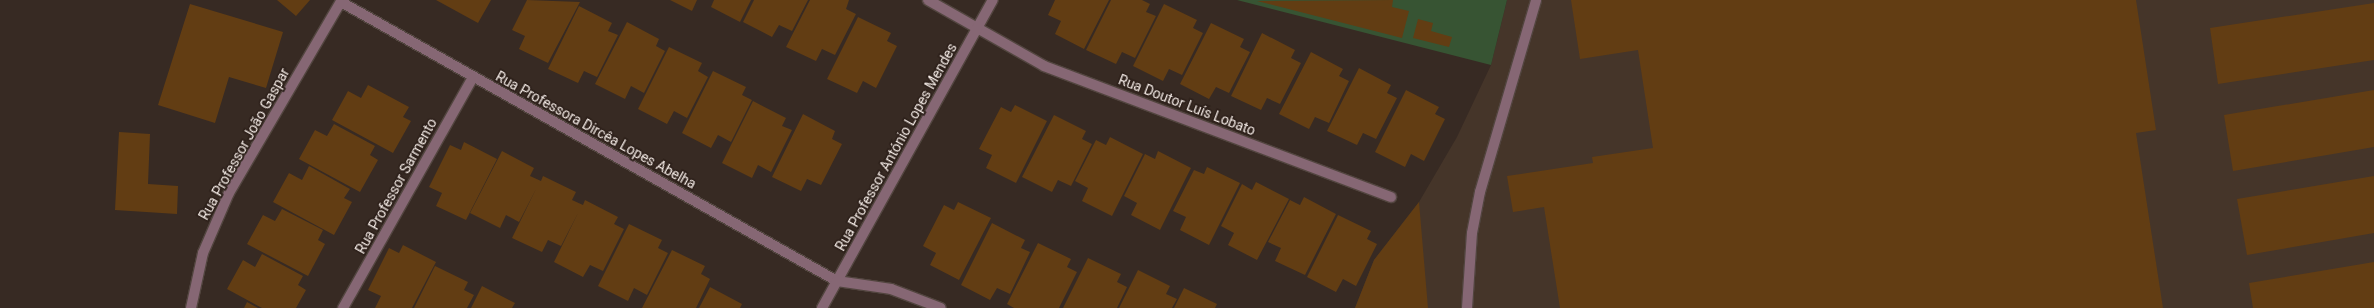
<!DOCTYPE html>
<html>
<head>
<meta charset="utf-8">
<style>
  body { margin:0 }
  #map { position:relative; width:2374px; height:308px; overflow:hidden; background:#372a23; font-family:Roboto,sans-serif }
  div>[style] { position:absolute }
  .commercial>* { inset:0; background:#453529 }
  .green>* { inset:0; background:#375433 }
  .building>* { inset:0; background:#623d13 }
  .roads { filter:drop-shadow(1px 0 #52453f) drop-shadow(-1px 0 #52453f) drop-shadow(0 1px #52453f) drop-shadow(0 -1px #52453f) }
  .lane>* { height:10px; margin:-5px; padding:0 5px; transform-origin:5px; border-radius:5px; background:#866774 }
  .street>* { height:10px; margin:-5px; padding:0 5px; transform-origin:5px; border-radius:5px; background:#866774 }
  span { translate:-50% -50%; white-space:nowrap; text-align:center; line-height:1.15; -webkit-text-stroke:3.5px #2d201a; paint-order:stroke }
  .street-label { font-size:14px; color:#f6ede8 }
</style>
</head>
<body>
<div id="map">
  <div class="commercial">
    <div style="clip-path:polygon(1507px 0,2374px 0,2374px 308px,1355px 308px,1374px 260px,1419px 202px,1457px 137px,1491px 65px)"></div>
  </div>
  <div class="green">
    <div style="clip-path:polygon(1237px 0,1507px 0,1491px 65px)"></div>
  </div>
  <div class="building">
    <div style="clip-path:polygon(277px 0,310px 0,296px 16px)"></div>
    <div style="clip-path:polygon(436px 0,491px 0,478px 23px)"></div>
    <div style="clip-path:polygon(527px 0,580px 2px,548px 63px,519px 49px,525px 36px,512px 30px)"></div>
    <div style="clip-path:polygon(670px 0,697px 0,692px 11px)"></div>
    <div style="clip-path:polygon(714px 0,751px 0,740px 22px,711px 7px)"></div>
    <div style="clip-path:polygon(754px 0,808px 0,792px 31px,779px 25px,772px 37px,743px 22px)"></div>
    <div style="clip-path:polygon(810px 0,849px 0,846px 9px,856px 14px,835px 55px,822px 49px,816px 61px,786px 47px)"></div>
    <div style="clip-path:polygon(1055px 0,1109px 0,1084px 49px,1055px 34px,1061px 21px,1048px 15px)"></div>
    <div style="clip-path:polygon(1111px 0,1142px 0,1150px 4px,1146px 12px,1156px 16px,1135px 58px,1122px 52px,1116px 64px,1086px 50px)"></div>
    <div style="clip-path:polygon(1393px 0,1392px 7px,1409px 11px,1402px 38px,1257px 1px)"></div>
    <div style="clip-path:polygon(1571px 0,2136px 0,2156px 130px,2136px 133px,2163px 308px,1560px 308px,1544px 207px,1513px 212px,1507px 176px,1593px 163px,1592px 157px,1653px 148px,1638px 50px,1580px 59px)"></div>
    <div style="clip-path:polygon(2374px 3px,2374px 60px,2218px 84px,2210px 28px)"></div>
    <div style="clip-path:polygon(190px 4px,283px 32px,266px 88px,229px 77px,215px 123px,158px 105px)"></div>
    <div style="clip-path:polygon(1164px 4px,1197px 20px,1193px 28px,1203px 33px,1182px 75px,1169px 69px,1163px 81px,1133px 66px)"></div>
    <div style="clip-path:polygon(579px 6px,612px 23px,608px 31px,618px 35px,597px 77px,584px 71px,578px 83px,548px 69px)"></div>
    <div style="clip-path:polygon(858px 17px,891px 33px,887px 41px,897px 46px,876px 88px,863px 81px,857px 93px,827px 79px)"></div>
    <div style="clip-path:polygon(1418px 19px,1433px 23px,1431px 31px,1452px 37px,1449px 47px,1413px 38px)"></div>
    <div style="clip-path:polygon(627px 22px,659px 39px,656px 46px,665px 51px,644px 93px,631px 86px,625px 99px,595px 84px)"></div>
    <div style="clip-path:polygon(1211px 23px,1244px 39px,1240px 47px,1250px 52px,1229px 93px,1216px 87px,1209px 99px,1180px 84px)"></div>
    <div style="clip-path:polygon(1262px 33px,1295px 50px,1291px 58px,1301px 63px,1280px 104px,1267px 98px,1261px 110px,1231px 96px)"></div>
    <div style="clip-path:polygon(669px 47px,702px 63px,698px 71px,708px 77px,687px 118px,674px 111px,667px 124px,638px 109px)"></div>
    <div style="clip-path:polygon(1311px 52px,1343px 69px,1339px 76px,1349px 81px,1329px 123px,1315px 117px,1309px 129px,1279px 114px)"></div>
    <div style="clip-path:polygon(1359px 68px,1391px 85px,1387px 93px,1397px 98px,1376px 139px,1363px 133px,1357px 145px,1327px 131px)"></div>
    <div style="clip-path:polygon(713px 71px,746px 87px,742px 95px,752px 100px,731px 142px,718px 135px,711px 148px,682px 133px)"></div>
    <div style="clip-path:polygon(368px 85px,409px 107px,403px 117px,411px 121px,393px 153px,332px 120px,348px 91px,361px 98px)"></div>
    <div style="clip-path:polygon(1406px 90px,1439px 107px,1435px 114px,1445px 119px,1424px 161px,1411px 154px,1405px 167px,1375px 152px)"></div>
    <div style="clip-path:polygon(2374px 90px,2374px 147px,2233px 171px,2224px 115px)"></div>
    <div style="clip-path:polygon(753px 101px,786px 118px,782px 126px,792px 130px,771px 172px,758px 165px,752px 178px,722px 163px)"></div>
    <div style="clip-path:polygon(1015px 105px,1047px 121px,1016px 183px,986px 168px,992px 155px,979px 149px,1001px 107px,1011px 112px)"></div>
    <div style="clip-path:polygon(803px 114px,835px 131px,832px 139px,842px 144px,821px 185px,807px 179px,801px 191px,772px 177px)"></div>
    <div style="clip-path:polygon(1054px 115px,1086px 131px,1082px 139px,1092px 144px,1071px 186px,1058px 180px,1052px 192px,1022px 177px)"></div>
    <div style="clip-path:polygon(334px 124px,375px 146px,370px 155px,378px 160px,360px 192px,299px 159px,315px 130px,327px 136px)"></div>
    <div style="clip-path:polygon(119px 132px,150px 134px,148px 184px,178px 186px,177px 214px,115px 210px)"></div>
    <div style="clip-path:polygon(1110px 137px,1143px 154px,1112px 216px,1082px 201px,1088px 188px,1075px 181px,1096px 140px,1106px 145px)"></div>
    <div style="clip-path:polygon(464px 142px,497px 159px,466px 220px,436px 206px,442px 193px,429px 187px,450px 145px,461px 150px)"></div>
    <div style="clip-path:polygon(502px 151px,534px 168px,530px 176px,541px 181px,543px 176px,576px 192px,572px 200px,583px 205px,585px 200px,618px 217px,614px 224px,624px 229px,603px 271px,590px 265px,583px 277px,554px 262px,578px 213px,561px 246px,548px 240px,542px 252px,512px 238px,536px 189px,519px 222px,506px 215px,500px 228px,470px 213px)"></div>
    <div style="clip-path:polygon(1158px 151px,1191px 168px,1160px 230px,1131px 215px,1137px 203px,1124px 196px,1145px 154px,1155px 159px)"></div>
    <div style="clip-path:polygon(309px 166px,350px 189px,344px 198px,352px 202px,334px 235px,273px 202px,289px 173px,302px 180px)"></div>
    <div style="clip-path:polygon(1207px 167px,1240px 183px,1209px 245px,1180px 230px,1186px 217px,1173px 211px,1194px 170px,1204px 174px)"></div>
    <div style="clip-path:polygon(2374px 176px,2374px 233px,2247px 255px,2237px 199px)"></div>
    <div style="clip-path:polygon(1256px 182px,1289px 199px,1257px 260px,1228px 245px,1234px 233px,1221px 226px,1242px 184px,1252px 190px)"></div>
    <div style="clip-path:polygon(1304px 197px,1336px 214px,1305px 275px,1275px 261px,1281px 248px,1268px 242px,1290px 200px,1300px 205px)"></div>
    <div style="clip-path:polygon(958px 202px,991px 218px,959px 280px,930px 265px,936px 253px,923px 246px,944px 205px,954px 210px)"></div>
    <div style="clip-path:polygon(1419px 202px,1428px 308px,1355px 308px,1374px 260px)"></div>
    <div style="clip-path:polygon(282px 209px,323px 230px,318px 240px,325px 244px,308px 276px,247px 244px,263px 215px,275px 221px)"></div>
    <div style="clip-path:polygon(1338px 215px,1371px 231px,1367px 239px,1377px 244px,1356px 286px,1343px 279px,1336px 292px,1307px 277px)"></div>
    <div style="clip-path:polygon(992px 223px,1025px 240px,1021px 248px,1030px 252px,1010px 294px,997px 288px,990px 300px,961px 285px)"></div>
    <div style="clip-path:polygon(629px 224px,662px 240px,658px 248px,668px 253px,647px 295px,634px 288px,628px 301px,598px 286px)"></div>
    <div style="clip-path:polygon(1038px 243px,1071px 259px,1067px 267px,1077px 272px,1059px 308px,1014px 308px,1007px 304px)"></div>
    <div style="clip-path:polygon(403px 245px,436px 262px,412px 308px,375px 308px,381px 296px,368px 290px,389px 248px,399px 253px)"></div>
    <div style="clip-path:polygon(672px 250px,705px 266px,701px 274px,710px 279px,696px 308px,642px 308px)"></div>
    <div style="clip-path:polygon(262px 254px,303px 276px,298px 285px,306px 290px,296px 308px,262px 308px,227px 289px,243px 260px,255px 267px)"></div>
    <div style="clip-path:polygon(1088px 258px,1121px 274px,1117px 282px,1127px 287px,1117px 308px,1063px 308px)"></div>
    <div style="clip-path:polygon(2374px 262px,2374px 308px,2253px 308px,2249px 283px)"></div>
    <div style="clip-path:polygon(435px 266px,468px 282px,464px 290px,474px 295px,467px 308px,414px 308px)"></div>
    <div style="clip-path:polygon(1138px 270px,1170px 286px,1166px 294px,1177px 299px,1172px 308px,1119px 308px)"></div>
    <div style="clip-path:polygon(482px 286px,515px 303px,512px 308px,471px 308px)"></div>
    <div style="clip-path:polygon(710px 287px,742px 304px,740px 308px,699px 308px)"></div>
    <div style="clip-path:polygon(1184px 288px,1217px 304px,1215px 308px,1174px 308px)"></div>
    <div style="clip-path:polygon(247px 302px,258px 308px,244px 308px)"></div>
  </div>
  <div class="roads">
    <div class="lane">
      <div style="left:1467px;top:308px;width:75px;rotate:-86.2deg"></div>
      <div style="left:1472px;top:233px;width:42px;rotate:-79deg"></div>
      <div style="left:1480px;top:192px;width:200px;rotate:-73.7deg"></div>
    </div>
    <div class="street">
      <div style="left:928px;top:0;width:133px;rotate:29.6deg"></div>
      <div style="left:1044px;top:66px;width:371px;rotate:20.7deg"></div>
      <div style="left:341px;top:2px;width:569px;rotate:29.36deg"></div>
      <div style="left:837px;top:281px;width:55px;rotate:8.4deg"></div>
      <div style="left:891px;top:289px;width:53px;rotate:20.8deg"></div>
      <div style="left:191px;top:308px;width:56px;rotate:-77.7deg"></div>
      <div style="left:203px;top:253px;width:65px;rotate:-66.6deg"></div>
      <div style="left:229px;top:193px;width:224px;rotate:-59.7deg"></div>
      <div style="left:343px;top:308px;width:265px;rotate:-60.6deg"></div>
      <div style="left:822px;top:308px;width:352px;rotate:-61deg"></div>
    </div>
  </div>
  <div class="street-label">
    <span style="left:1187px;top:105px;rotate:21deg">Rua Doutor Luís Lobato</span>
    <span style="left:596px;top:130px;rotate:29deg">Rua Professora Dircêa Lopes Abelha</span>
    <span style="left:244px;top:144px;rotate:-61deg">Rua Professor João Gaspar</span>
    <span style="left:896px;top:147px;rotate:-61deg">Rua Professor António Lopes Mendes</span>
    <span style="left:396px;top:186px;rotate:-61deg">Rua Professor Sarmento</span>
  </div>
</div>
</body>
</html>
